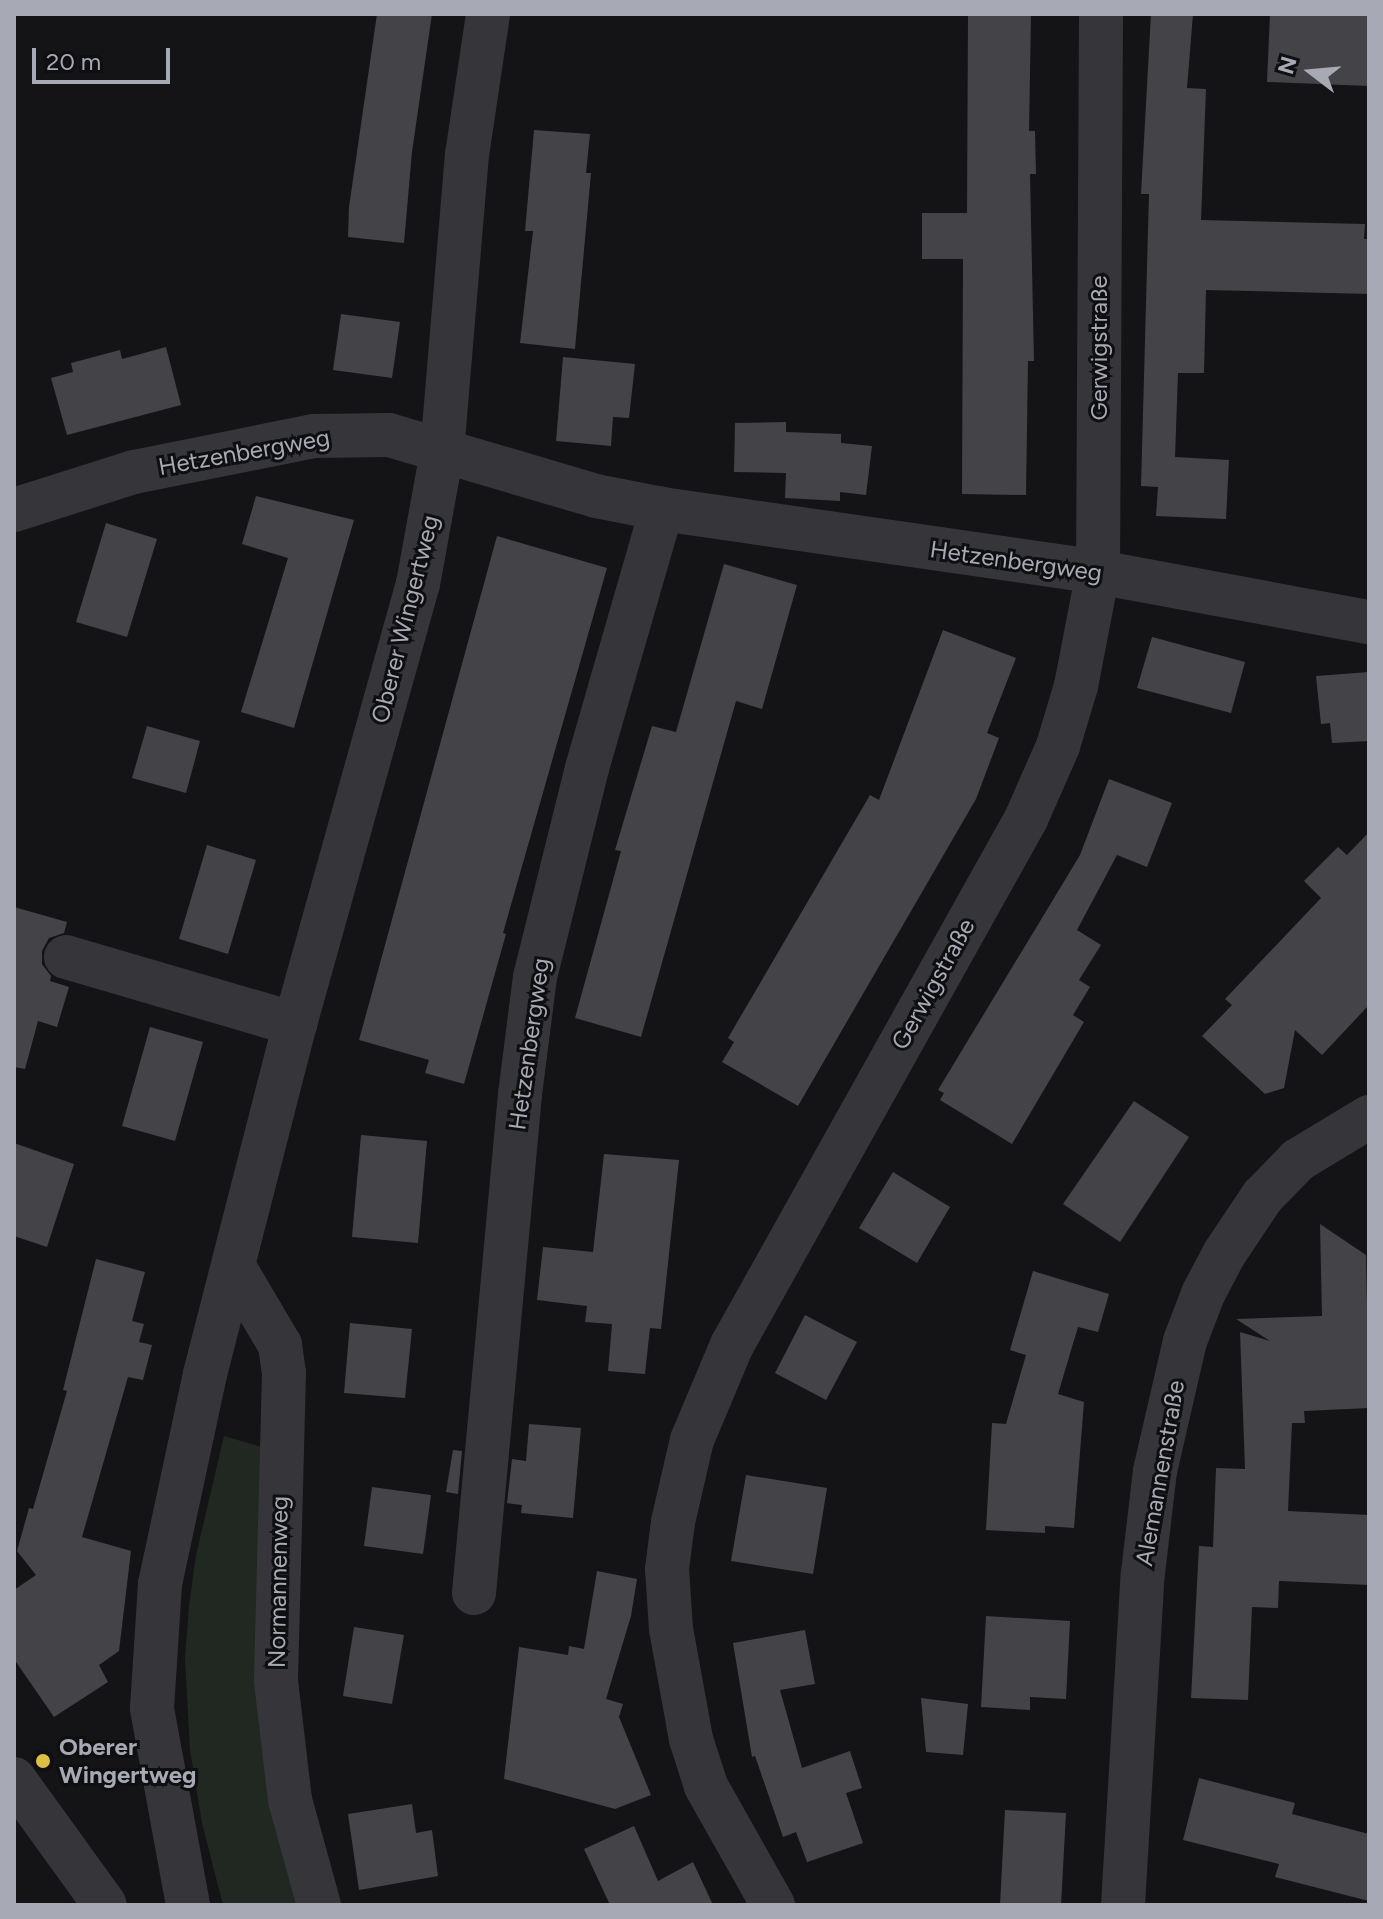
<!DOCTYPE html>
<html>
<head>
<meta charset="utf-8">
<style>
  body { margin:0 }
  #map { position:relative; width:1383px; height:1919px; overflow:hidden; background:#141416; font-family:Figtree,sans-serif }
  div>[style] { position:absolute }
  .green>* { inset:0; background:#212822 }
  .building>* { inset:0; background:#444448 }
  .minor>* { height:44px; margin:-22px; padding:0 22px; transform-origin:22px; border-radius:22px; background:#36363a }
  .dots>* { width:22px; height:22px; translate:-50% -50%; box-sizing:border-box; border:4px solid #0f0f11; border-radius:50% }
  span { translate:-50% -50%; white-space:nowrap; text-align:center; line-height:1.15; -webkit-text-stroke:6px #0f0f11; paint-order:stroke }
  .street-label { font-size:24px; color:#a7aab4 }
  .poi-label { font-size:24px; color:#a7aab4; font-weight:700 }
  .left { translate:0 -50%; text-align:left }
  .frame { position:absolute; inset:0; border:16px solid #a7aab4; pointer-events:none }
  .north { position:absolute; left:1271px; top:32px; width:80px; height:80px; -webkit-text-stroke:6px #0f0f11; paint-order:stroke; rotate:286deg; font-size:22px; font-weight:700; line-height:32px; text-align:center; color:#a7aab4 }
  .north::after { content:''; display:block; margin:auto; width:28px; height:36px; background:#a7aab4; clip-path:polygon(50% 0,100% 100%,50% 72%,0 100%) }
  .scale { position:absolute; left:32px; top:48px; width:138px; height:36px; box-sizing:border-box; border:4px solid #a7aab4; border-top:0; padding-left:10px; font-size:24px; line-height:28px; white-space:nowrap; color:#a7aab4; -webkit-text-stroke:6px #0f0f11; paint-order:stroke }
</style>
</head>
<body>
<div id="map">
  <div class="green">
    <div style="clip-path:polygon(224px 1436px,262px 1447px,301px 1905px,223px 1905px,202px 1823px,190px 1750px,185px 1659px,189px 1606px,196px 1555px)"></div>
  </div>
  <div class="building">
    <div style="clip-path:polygon(377px 14px,432px 14px,412px 152px,404px 243px,348px 237px,349px 207px)"></div>
    <div style="clip-path:polygon(968px 14px,1031px 14px,1029px 131px,1035px 131px,1036px 174px,1030px 174px,1034px 361px,1028px 361px,1026px 495px,962px 494px,963px 259px,922px 259px,922px 213px,967px 213px)"></div>
    <div style="clip-path:polygon(1151px 14px,1193px 14px,1187px 88px,1206px 89px,1201px 220px,1365px 224px,1364px 239px,1369px 239px,1369px 294px,1206px 290px,1204px 373px,1178px 373px,1175px 457px,1229px 460px,1226px 519px,1156px 516px,1158px 487px,1141px 486px,1149px 194px,1141px 194px)"></div>
    <div style="clip-path:polygon(1270px 14px,1369px 14px,1369px 86px,1267px 82px)"></div>
    <div style="clip-path:polygon(534px 130px,590px 134px,586px 173px,591px 173px,575px 349px,520px 343px,533px 231px,525px 231px)"></div>
    <div style="clip-path:polygon(341px 314px,400px 322px,392px 378px,333px 370px)"></div>
    <div style="clip-path:polygon(166px 347px,181px 405px,67px 435px,51px 378px,73px 372px,71px 363px,120px 350px,122px 359px)"></div>
    <div style="clip-path:polygon(563px 357px,635px 364px,629px 418px,613px 417px,611px 446px,556px 441px)"></div>
    <div style="clip-path:polygon(786px 422px,786px 432px,841px 434px,841px 443px,872px 446px,866px 495px,840px 492px,840px 501px,785px 498px,786px 473px,734px 472px,735px 423px)"></div>
    <div style="clip-path:polygon(256px 496px,354px 520px,294px 728px,241px 712px,288px 558px,242px 544px)"></div>
    <div style="clip-path:polygon(106px 523px,157px 539px,127px 637px,76px 622px)"></div>
    <div style="clip-path:polygon(497px 536px,607px 568px,503px 933px,506px 934px,464px 1084px,425px 1073px,429px 1060px,359px 1040px)"></div>
    <div style="clip-path:polygon(724px 564px,797px 585px,762px 709px,736px 701px,641px 1037px,575px 1018px,621px 851px,615px 850px,652px 726px,676px 732px)"></div>
    <div style="clip-path:polygon(943px 630px,1016px 658px,987px 733px,999px 738px,976px 799px,798px 1106px,722px 1062px,734px 1042px,728px 1038px,870px 795px,879px 800px)"></div>
    <div style="clip-path:polygon(1152px 637px,1245px 662px,1231px 713px,1137px 688px)"></div>
    <div style="clip-path:polygon(1369px 672px,1369px 741px,1332px 743px,1330px 723px,1321px 724px,1316px 676px)"></div>
    <div style="clip-path:polygon(147px 726px,200px 741px,186px 793px,132px 778px)"></div>
    <div style="clip-path:polygon(1109px 779px,1172px 803px,1147px 867px,1117px 855px,1077px 930px,1101px 945px,1079px 980px,1090px 987px,1073px 1015px,1084px 1022px,1012px 1144px,940px 1100px,944px 1093px,938px 1090px,1080px 855px)"></div>
    <div style="clip-path:polygon(1369px 832px,1369px 1005px,1322px 1055px,1295px 1030px,1284px 1088px,1265px 1094px,1202px 1036px,1232px 1005px,1225px 999px,1321px 898px,1304px 881px,1338px 847px,1347px 855px)"></div>
    <div style="clip-path:polygon(207px 845px,256px 860px,228px 954px,179px 939px)"></div>
    <div style="clip-path:polygon(14px 907px,67px 922px,64px 933px,49px 938px,42px 951px,42px 964px,51px 976px,50px 981px,69px 987px,57px 1027px,38px 1021px,25px 1069px,14px 1067px)"></div>
    <div style="clip-path:polygon(150px 1027px,203px 1042px,175px 1141px,122px 1126px)"></div>
    <div style="clip-path:polygon(1134px 1101px,1189px 1137px,1120px 1242px,1063px 1204px)"></div>
    <div style="clip-path:polygon(361px 1135px,427px 1141px,418px 1243px,352px 1237px)"></div>
    <div style="clip-path:polygon(14px 1143px,74px 1164px,47px 1247px,14px 1236px)"></div>
    <div style="clip-path:polygon(604px 1154px,679px 1160px,661px 1329px,650px 1328px,645px 1374px,608px 1371px,612px 1324px,585px 1322px,587px 1306px,537px 1300px,543px 1247px,593px 1252px)"></div>
    <div style="clip-path:polygon(893px 1172px,950px 1207px,917px 1263px,859px 1228px)"></div>
    <div style="clip-path:polygon(1320px 1224px,1366px 1255px,1369px 1408px,1304px 1411px,1305px 1423px,1292px 1423px,1288px 1511px,1369px 1515px,1369px 1585px,1279px 1581px,1278px 1608px,1252px 1607px,1248px 1700px,1191px 1698px,1199px 1546px,1213px 1547px,1216px 1468px,1245px 1469px,1240px 1332px,1270px 1341px,1236px 1319px,1322px 1316px)"></div>
    <div style="clip-path:polygon(96px 1259px,145px 1272px,132px 1321px,144px 1324px,139px 1342px,152px 1345px,143px 1380px,128px 1377px,82px 1537px,131px 1551px,119px 1651px,99px 1665px,108px 1682px,54px 1717px,14px 1659px,14px 1590px,36px 1575px,17px 1551px,29px 1508px,33px 1509px,67px 1391px,63px 1390px)"></div>
    <div style="clip-path:polygon(1033px 1271px,1109px 1294px,1098px 1332px,1078px 1327px,1058px 1394px,1084px 1402px,1074px 1528px,1045px 1526px,1045px 1533px,986px 1530px,992px 1423px,1006px 1424px,1026px 1355px,1010px 1350px)"></div>
    <div style="clip-path:polygon(805px 1315px,857px 1342px,826px 1400px,775px 1373px)"></div>
    <div style="clip-path:polygon(350px 1323px,412px 1329px,405px 1398px,344px 1393px)"></div>
    <div style="clip-path:polygon(529px 1424px,581px 1428px,573px 1518px,521px 1513px,522px 1505px,507px 1503px,512px 1459px,526px 1461px)"></div>
    <div style="clip-path:polygon(453px 1450px,462px 1451px,458px 1494px,446px 1492px)"></div>
    <div style="clip-path:polygon(746px 1475px,827px 1488px,813px 1574px,731px 1561px)"></div>
    <div style="clip-path:polygon(372px 1487px,431px 1495px,423px 1554px,364px 1546px)"></div>
    <div style="clip-path:polygon(597px 1571px,637px 1579px,631px 1616px,606px 1699px,623px 1704px,619px 1717px,651px 1795px,615px 1809px,504px 1779px,519px 1647px,568px 1655px,569px 1646px,584px 1649px)"></div>
    <div style="clip-path:polygon(986px 1616px,1070px 1621px,1066px 1699px,1030px 1697px,1030px 1710px,981px 1707px)"></div>
    <div style="clip-path:polygon(354px 1627px,404px 1635px,392px 1704px,343px 1696px)"></div>
    <div style="clip-path:polygon(805px 1630px,815px 1684px,780px 1690px,802px 1768px,850px 1751px,862px 1788px,846px 1793px,863px 1843px,807px 1862px,796px 1832px,783px 1837px,755px 1756px,752px 1757px,733px 1643px)"></div>
    <div style="clip-path:polygon(921px 1698px,968px 1704px,963px 1755px,926px 1752px)"></div>
    <div style="clip-path:polygon(1199px 1778px,1295px 1803px,1292px 1814px,1369px 1834px,1369px 1901px,1275px 1877px,1279px 1864px,1183px 1840px)"></div>
    <div style="clip-path:polygon(412px 1804px,416px 1833px,432px 1830px,438px 1876px,359px 1890px,348px 1814px)"></div>
    <div style="clip-path:polygon(1005px 1810px,1066px 1813px,1061px 1905px,1000px 1905px)"></div>
    <div style="clip-path:polygon(634px 1826px,658px 1881px,693px 1862px,713px 1905px,610px 1905px,584px 1849px)"></div>
  </div>
  <div class="minor">
    <div style="left:14px;top:510px;width:126px;rotate:-17.6deg"></div>
    <div style="left:134px;top:472px;width:184px;rotate:-11.3deg"></div>
    <div style="left:314px;top:436px;width:75px;rotate:-0.8deg"></div>
    <div style="left:389px;top:435px;width:216px;rotate:16.4deg"></div>
    <div style="left:596px;top:496px;width:67px;rotate:11.1deg"></div>
    <div style="left:662px;top:509px;width:441px;rotate:8.2deg"></div>
    <div style="left:1098px;top:572px;width:276px;rotate:10.5deg"></div>
    <div style="left:66px;top:957px;width:239px;rotate:16.3deg"></div>
    <div style="left:234px;top:1267px;width:91px;rotate:59.5deg"></div>
    <div style="left:280px;top:1345px;width:28px;rotate:82deg"></div>
    <div style="left:284px;top:1373px;width:308px;rotate:91.5deg"></div>
    <div style="left:276px;top:1681px;width:120px;rotate:83.3deg"></div>
    <div style="left:290px;top:1800px;width:109px;rotate:74.6deg"></div>
    <div style="left:474px;top:1593px;width:501px;rotate:-84.73deg"></div>
    <div style="left:520px;top:1094px;width:118px;rotate:-82.7deg"></div>
    <div style="left:535px;top:977px;width:215px;rotate:-76deg"></div>
    <div style="left:587px;top:768px;width:270px;rotate:-73.9deg"></div>
    <div style="left:14px;top:1779px;width:155px;rotate:54.2deg"></div>
    <div style="left:188px;top:1905px;width:200px;rotate:-100.4deg"></div>
    <div style="left:152px;top:1708px;width:124px;rotate:-86.3deg"></div>
    <div style="left:160px;top:1584px;width:215px;rotate:-77.9deg"></div>
    <div style="left:205px;top:1374px;width:361px;rotate:-75.6deg"></div>
    <div style="left:295px;top:1024px;width:457px;rotate:-74.4deg"></div>
    <div style="left:418px;top:584px;width:134px;rotate:-79.7deg"></div>
    <div style="left:442px;top:452px;width:298px;rotate:-85.2deg"></div>
    <div style="left:467px;top:155px;width:143px;rotate:-81.5deg"></div>
    <div style="left:773px;top:1905px;width:137px;rotate:-119.4deg"></div>
    <div style="left:706px;top:1786px;width:49px;rotate:-107.7deg"></div>
    <div style="left:691px;top:1739px;width:112px;rotate:-100.3deg"></div>
    <div style="left:671px;top:1629px;width:60px;rotate:-93.8deg"></div>
    <div style="left:667px;top:1569px;width:47px;rotate:-82.7deg"></div>
    <div style="left:673px;top:1522px;width:84px;rotate:-77deg"></div>
    <div style="left:692px;top:1440px;width:103px;rotate:-67.2deg"></div>
    <div style="left:732px;top:1345px;width:603px;rotate:-60.8deg"></div>
    <div style="left:1026px;top:819px;width:80px;rotate:-66.3deg"></div>
    <div style="left:1058px;top:746px;width:63px;rotate:-73.3deg"></div>
    <div style="left:1076px;top:686px;width:116px;rotate:-79.1deg"></div>
    <div style="left:1098px;top:572px;width:558px;rotate:-89.69deg"></div>
    <div style="left:1123px;top:1905px;width:333px;rotate:-86.6deg"></div>
    <div style="left:1143px;top:1573px;width:103px;rotate:-83.3deg"></div>
    <div style="left:1155px;top:1471px;width:133px;rotate:-77deg"></div>
    <div style="left:1185px;top:1341px;width:50px;rotate:-69deg"></div>
    <div style="left:1203px;top:1294px;width:45px;rotate:-62.3deg"></div>
    <div style="left:1224px;top:1254px;width:69px;rotate:-56.3deg"></div>
    <div style="left:1262px;top:1197px;width:52px;rotate:-45.8deg"></div>
    <div style="left:1298px;top:1160px;width:83px;rotate:-31.2deg"></div>
  </div>
  <div class="dots">
    <div style="left:43px;top:1761px;background:#ddbe45"></div>
  </div>
  <div class="street-label">
    <span style="left:1099px;top:348px;rotate:-90deg">Gerwigstraße</span>
    <span style="left:244px;top:452px;rotate:-10deg">Hetzenbergweg</span>
    <span style="left:1016px;top:561px;rotate:8deg">Hetzenbergweg</span>
    <span style="left:405px;top:619px;rotate:-76deg">Oberer Wingertweg</span>
    <span style="left:933px;top:984px;rotate:-61deg">Gerwigstraße</span>
    <span style="left:529px;top:1044px;rotate:-82deg">Hetzenbergweg</span>
    <span style="left:1160px;top:1473px;rotate:-80deg">Alemannenstraße</span>
    <span style="left:278px;top:1582px;rotate:-89deg">Normannenweg</span>
  </div>
  <div class="poi-label">
    <span class="left" style="left:59px;top:1761px">Oberer<br>Wingertweg</span>
  </div>
  <div class="frame"></div>
  <div class="north">N</div>
  <div class="scale">20 m</div>
</div>
</body>
</html>
